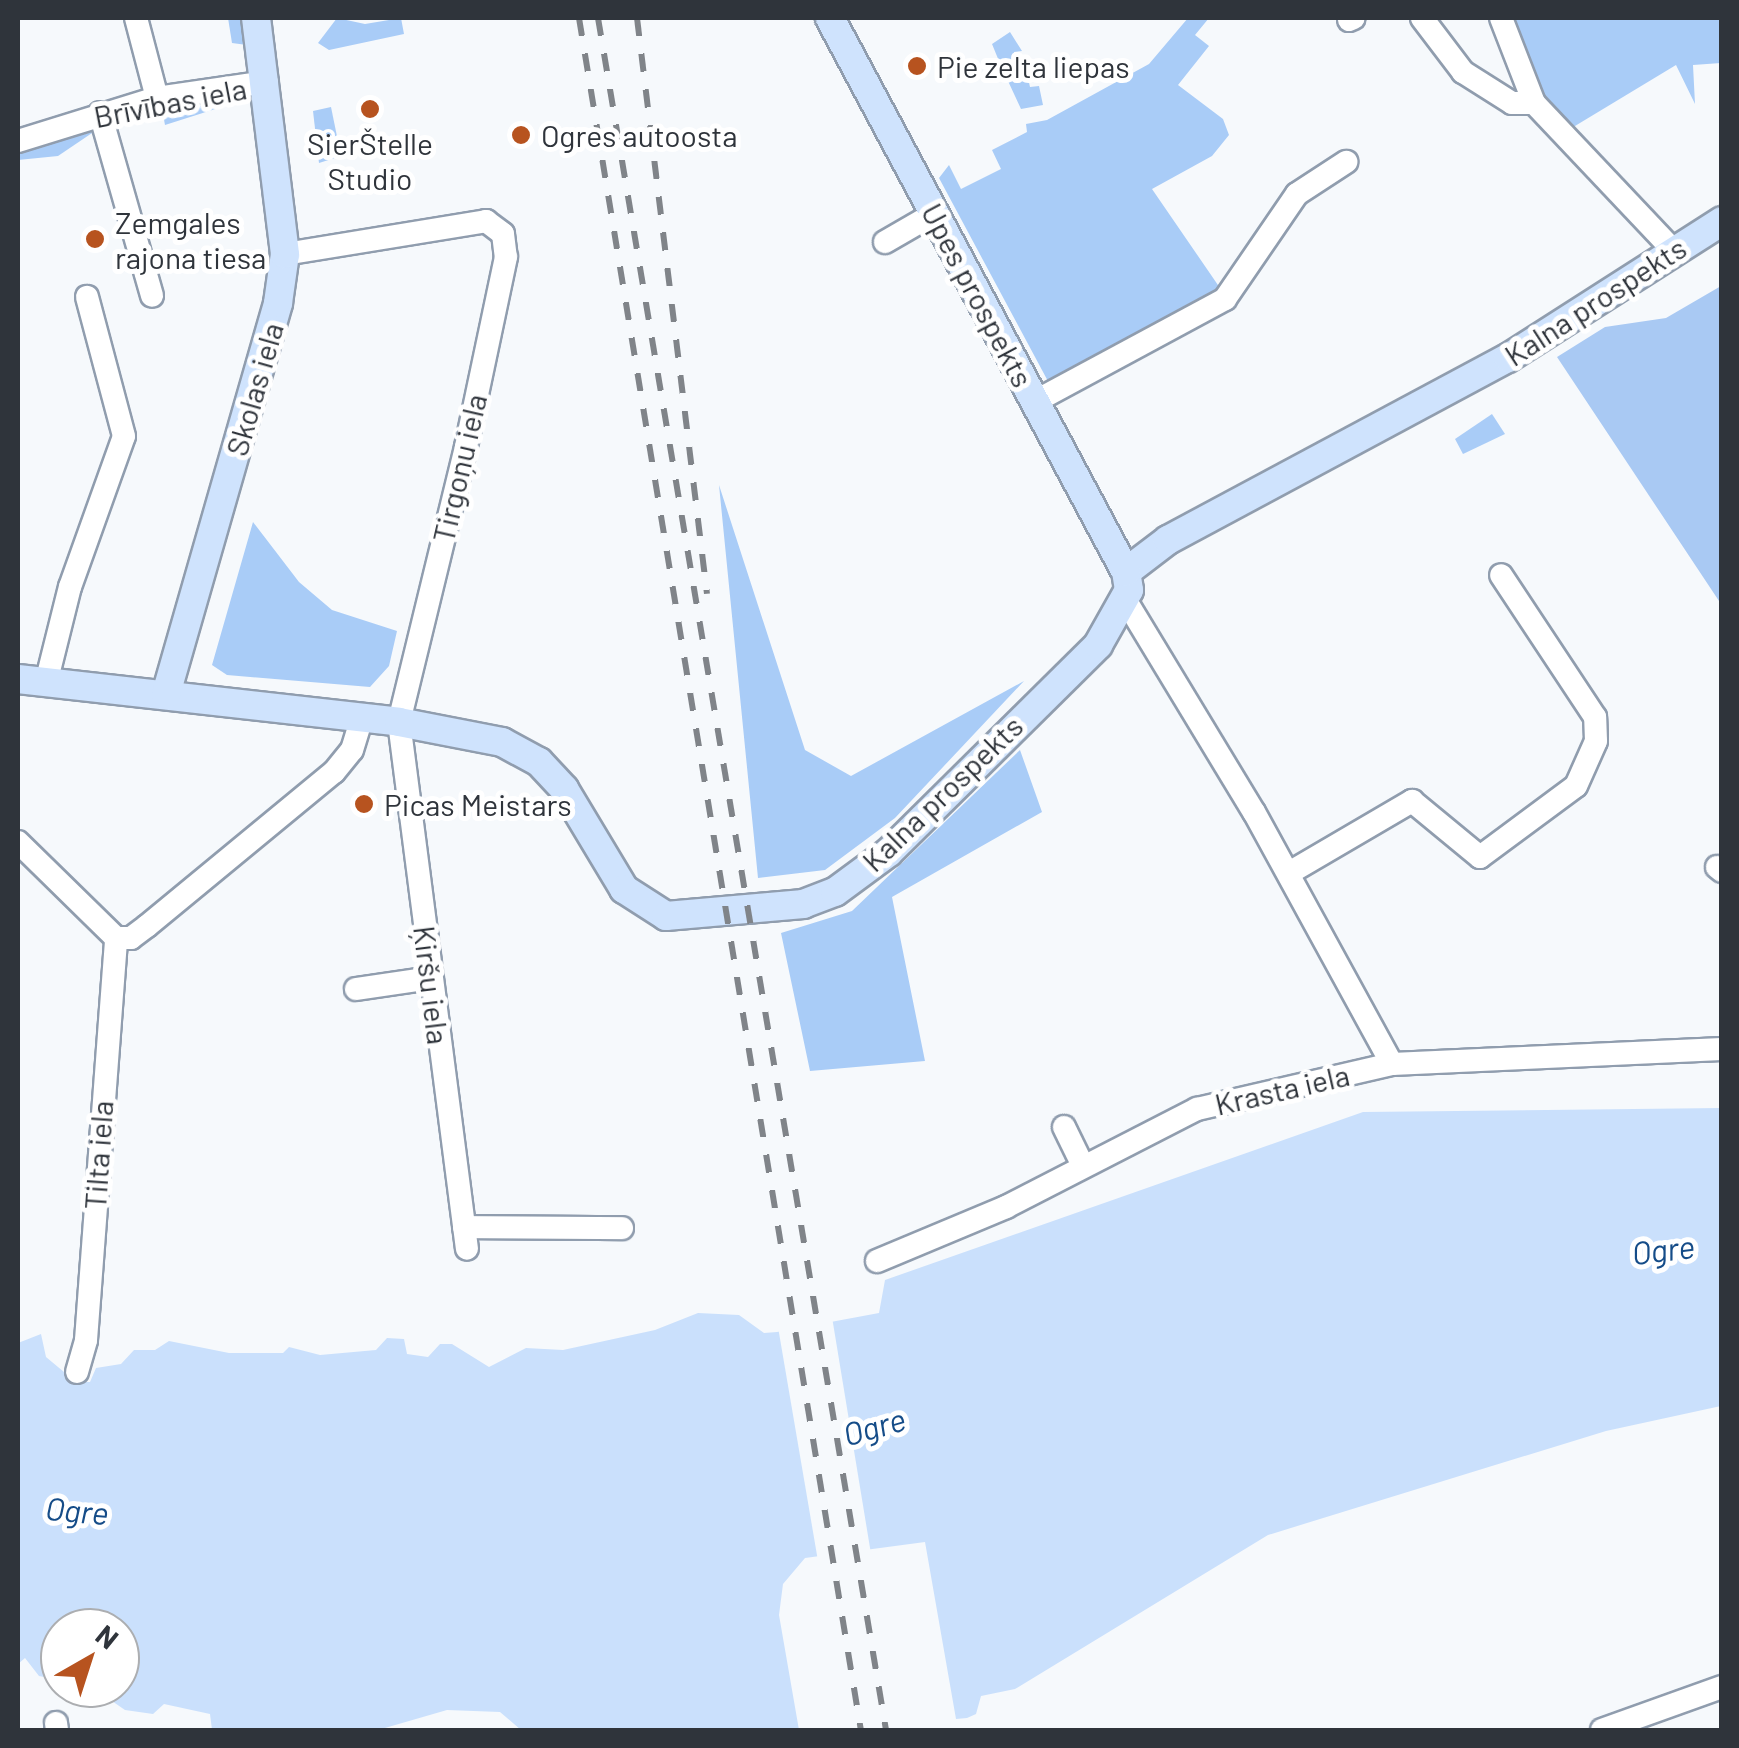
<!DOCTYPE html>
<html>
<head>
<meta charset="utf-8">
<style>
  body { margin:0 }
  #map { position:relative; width:1739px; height:1748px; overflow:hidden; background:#f6f9fc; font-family:Barlow,sans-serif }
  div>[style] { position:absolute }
  .green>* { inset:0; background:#a9ccf7 }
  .forest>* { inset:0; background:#a9c9f3 }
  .water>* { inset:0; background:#cae0fc }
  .pier>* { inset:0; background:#f6f9fc }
  .roads { filter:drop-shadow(2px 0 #909dae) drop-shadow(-2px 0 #909dae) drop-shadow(0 2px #909dae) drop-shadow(0 -2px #909dae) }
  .minor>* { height:22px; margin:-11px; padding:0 11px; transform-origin:11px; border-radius:11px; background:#fff }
  .major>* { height:28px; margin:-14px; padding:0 14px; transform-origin:14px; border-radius:14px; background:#cfe3fd }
  .rail>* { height:6px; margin-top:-3px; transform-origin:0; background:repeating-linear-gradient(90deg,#808489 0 18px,transparent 0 36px) }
  .dots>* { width:28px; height:28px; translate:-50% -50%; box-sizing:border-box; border:5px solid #fff; border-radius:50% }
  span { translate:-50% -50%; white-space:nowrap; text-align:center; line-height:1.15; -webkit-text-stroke:10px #fff; paint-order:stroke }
  .poi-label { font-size:30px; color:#2f343b }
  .left { translate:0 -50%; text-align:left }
  .street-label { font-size:30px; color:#2f343b }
  .water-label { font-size:32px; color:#154c88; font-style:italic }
  .frame { position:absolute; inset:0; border:20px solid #2f343b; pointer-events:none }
  .north { position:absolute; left:40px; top:1608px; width:100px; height:100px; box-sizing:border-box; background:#fff; border:2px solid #acaeb1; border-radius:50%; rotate:39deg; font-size:28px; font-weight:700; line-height:40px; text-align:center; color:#2f343b }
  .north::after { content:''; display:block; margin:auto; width:35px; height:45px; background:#b7531f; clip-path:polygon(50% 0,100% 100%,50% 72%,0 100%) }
</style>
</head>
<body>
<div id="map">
  <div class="green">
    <div style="clip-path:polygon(228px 18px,242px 18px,247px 45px,232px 43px)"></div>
    <div style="clip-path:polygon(337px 18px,365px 24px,401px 18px,404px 34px,329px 50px,318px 43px)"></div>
    <div style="clip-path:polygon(1188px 18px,1209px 18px,1195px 35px,1209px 46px,1178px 85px,1223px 119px,1229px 135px,1212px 156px,1152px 189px,1220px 288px,1050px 385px,939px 178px,949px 165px,961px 189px,1001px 169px,992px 150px,1027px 132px,1026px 124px,1047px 120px,1149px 64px)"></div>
    <div style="clip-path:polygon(1514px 18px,1721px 18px,1721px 63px,1693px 65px,1695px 104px,1676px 65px,1570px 129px,1559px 123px,1511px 27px)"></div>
    <div style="clip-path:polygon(1010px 32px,1022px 51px,1014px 52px,1016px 64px,1001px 66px,992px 44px)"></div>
    <div style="clip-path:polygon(1028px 78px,1030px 87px,1039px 86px,1043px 105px,1021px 109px,1008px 81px)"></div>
    <div style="clip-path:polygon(229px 99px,231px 104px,165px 125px,163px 114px)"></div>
    <div style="clip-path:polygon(331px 107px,341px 156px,319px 163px,313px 111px)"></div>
    <div style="clip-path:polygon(95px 131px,58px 156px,18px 160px,18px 154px)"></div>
    <div style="clip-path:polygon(1492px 414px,1505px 434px,1463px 454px,1455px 439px)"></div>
    <div style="clip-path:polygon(719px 485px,805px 750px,851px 776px,1024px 681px,895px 818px,825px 870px,758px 878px)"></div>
    <div style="clip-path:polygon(253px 522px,299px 582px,332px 610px,397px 631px,389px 666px,370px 687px,227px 675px,212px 665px)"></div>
    <div style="clip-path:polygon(1020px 750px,1042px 812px,892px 897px,925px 1061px,810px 1071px,781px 933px,852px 911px)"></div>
  </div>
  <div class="forest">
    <div style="clip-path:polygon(1721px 286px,1721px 604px,1557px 357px,1605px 327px,1666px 318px)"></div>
  </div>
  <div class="water">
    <div style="clip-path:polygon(1721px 1108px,1721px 1406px,1606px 1431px,1268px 1535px,1015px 1689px,981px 1696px,976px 1714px,967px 1718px,956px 1719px,925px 1542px,805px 1558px,783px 1584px,779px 1615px,799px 1730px,521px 1730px,500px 1712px,447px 1710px,378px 1730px,212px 1730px,210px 1714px,164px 1704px,153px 1714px,125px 1710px,93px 1688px,120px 1688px,120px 1628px,60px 1628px,60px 1680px,39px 1676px,25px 1658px,18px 1664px,18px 1343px,41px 1334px,46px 1357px,76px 1382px,90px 1382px,96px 1368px,121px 1364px,134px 1350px,155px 1350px,169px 1341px,229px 1353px,283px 1353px,289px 1347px,320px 1355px,376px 1350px,387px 1338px,404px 1339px,407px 1354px,428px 1357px,440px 1344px,452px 1344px,489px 1367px,526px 1348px,563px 1350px,655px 1330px,698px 1313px,739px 1315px,764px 1333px,777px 1332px,879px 1313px,885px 1280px,1363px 1112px)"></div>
  </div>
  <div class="pier">
    <div style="clip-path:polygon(832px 1317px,871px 1554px,818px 1561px,778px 1327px)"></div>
  </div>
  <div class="roads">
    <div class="minor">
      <div style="left:136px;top:18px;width:83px;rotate:75.3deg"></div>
      <div style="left:1422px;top:18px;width:68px;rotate:52.8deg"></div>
      <div style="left:1463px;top:72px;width:58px;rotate:32.3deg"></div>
      <div style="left:1512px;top:103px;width:22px"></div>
      <div style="left:1501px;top:18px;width:91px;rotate:68.8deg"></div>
      <div style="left:1534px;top:103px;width:202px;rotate:46.6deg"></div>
      <div style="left:1349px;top:20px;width:5px;rotate:-22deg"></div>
      <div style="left:100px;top:113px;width:190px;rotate:74.1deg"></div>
      <div style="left:18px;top:141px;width:145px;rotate:-17.2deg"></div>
      <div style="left:157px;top:98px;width:111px;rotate:-8.3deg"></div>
      <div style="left:885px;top:242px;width:58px;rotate:-30.1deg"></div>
      <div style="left:285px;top:254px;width:204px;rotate:-9.3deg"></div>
      <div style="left:486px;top:221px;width:21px;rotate:37deg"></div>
      <div style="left:503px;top:234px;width:23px;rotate:83deg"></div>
      <div style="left:506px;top:257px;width:194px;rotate:101.9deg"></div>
      <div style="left:466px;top:447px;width:283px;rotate:103.7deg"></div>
      <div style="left:399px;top:722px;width:531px;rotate:82.65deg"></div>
      <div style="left:1034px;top:402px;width:217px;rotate:-28.3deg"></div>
      <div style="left:1225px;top:299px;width:127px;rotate:-55.6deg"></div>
      <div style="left:1297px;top:194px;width:59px;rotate:-33.1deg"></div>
      <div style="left:1126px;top:601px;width:247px;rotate:58.8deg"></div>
      <div style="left:1254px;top:812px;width:287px;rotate:61.3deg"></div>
      <div style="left:46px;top:683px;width:99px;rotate:-76deg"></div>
      <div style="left:70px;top:587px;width:160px;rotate:-70.3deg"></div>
      <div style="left:124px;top:436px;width:144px;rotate:-104.9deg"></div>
      <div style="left:18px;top:842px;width:137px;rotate:44.4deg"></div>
      <div style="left:1717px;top:867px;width:6px;rotate:39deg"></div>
      <div style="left:1289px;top:873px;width:143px;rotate:-30.3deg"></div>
      <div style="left:1412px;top:801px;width:88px;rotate:39.5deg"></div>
      <div style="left:1480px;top:857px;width:119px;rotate:-36.5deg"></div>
      <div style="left:1576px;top:786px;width:49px;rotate:-66deg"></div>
      <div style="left:1596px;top:741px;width:24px;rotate:-92deg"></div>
      <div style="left:1595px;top:717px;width:170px;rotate:-123.5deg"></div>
      <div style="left:116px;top:938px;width:15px"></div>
      <div style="left:131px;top:938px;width:20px;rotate:-37deg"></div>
      <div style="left:147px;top:926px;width:242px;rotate:-39.5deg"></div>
      <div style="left:334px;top:772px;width:28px;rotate:-51deg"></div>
      <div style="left:352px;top:750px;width:34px;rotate:-73deg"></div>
      <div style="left:356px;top:989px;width:76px;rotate:-8.3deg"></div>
      <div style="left:1064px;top:1127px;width:43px;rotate:64deg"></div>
      <div style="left:464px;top:1227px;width:158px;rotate:0.4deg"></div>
      <div style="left:877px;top:1261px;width:140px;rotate:-22.7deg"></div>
      <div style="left:1006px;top:1207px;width:215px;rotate:-27.2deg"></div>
      <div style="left:1197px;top:1109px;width:200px;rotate:-13deg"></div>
      <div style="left:1392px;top:1064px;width:330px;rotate:-2.6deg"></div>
      <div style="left:77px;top:1372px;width:33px;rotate:-74deg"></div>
      <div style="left:86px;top:1340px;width:403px;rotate:-85.7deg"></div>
      <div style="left:56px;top:1723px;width:7px;rotate:82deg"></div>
      <div style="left:1602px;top:1730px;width:127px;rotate:-19.7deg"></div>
    </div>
    <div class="major">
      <div style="left:1126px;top:572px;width:53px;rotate:-37.3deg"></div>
      <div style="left:1168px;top:540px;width:386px;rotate:-28.2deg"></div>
      <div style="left:1508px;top:358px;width:254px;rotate:-32.6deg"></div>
      <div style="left:18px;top:679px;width:383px;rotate:6.4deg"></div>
      <div style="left:399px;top:722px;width:105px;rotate:11deg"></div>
      <div style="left:502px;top:742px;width:42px;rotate:28.4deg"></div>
      <div style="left:539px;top:762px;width:37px;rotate:47deg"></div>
      <div style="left:564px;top:789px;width:117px;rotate:59deg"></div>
      <div style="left:624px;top:889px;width:50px;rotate:32.7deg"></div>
      <div style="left:666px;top:916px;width:138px;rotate:-5deg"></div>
      <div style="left:803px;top:904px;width:34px;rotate:-21deg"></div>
      <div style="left:835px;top:892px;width:67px;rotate:-36.5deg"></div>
      <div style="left:889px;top:852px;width:294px;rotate:-44.7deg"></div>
      <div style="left:1098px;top:645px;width:63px;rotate:-60.6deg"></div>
      <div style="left:1129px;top:590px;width:18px;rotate:-99deg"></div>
      <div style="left:1126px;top:572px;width:628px;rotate:-118.12deg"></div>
      <div style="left:166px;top:694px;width:407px;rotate:-74deg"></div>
      <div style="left:278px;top:303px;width:49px;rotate:-81.9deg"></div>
      <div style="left:285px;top:254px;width:238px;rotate:-97deg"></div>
    </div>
  </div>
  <div class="rail">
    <div style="left:579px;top:18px;width:1735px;rotate:80.65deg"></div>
    <div style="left:598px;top:18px;width:1736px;rotate:80.45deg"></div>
    <div style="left:637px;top:18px;width:580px;rotate:83.07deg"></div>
  </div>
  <div class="dots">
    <div style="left:917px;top:66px;background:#b7531f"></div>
    <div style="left:370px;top:109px;background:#b7531f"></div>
    <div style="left:521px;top:135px;background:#b7531f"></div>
    <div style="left:95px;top:239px;background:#b7531f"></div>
    <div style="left:364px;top:804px;background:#b7531f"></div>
  </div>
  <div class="poi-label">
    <span class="left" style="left:937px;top:66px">Pie zelta liepas</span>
    <span class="left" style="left:541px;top:135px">Ogres autoosta</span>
    <span style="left:370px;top:160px">SierŠtelle<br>Studio</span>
    <span class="left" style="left:115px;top:239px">Zemgales<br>rajona tiesa</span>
    <span class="left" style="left:384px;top:804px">Picas Meistars</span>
  </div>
  <div class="street-label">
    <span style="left:170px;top:102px;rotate:-11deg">Brīvības iela</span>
    <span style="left:978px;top:295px;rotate:62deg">Upes prospekts</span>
    <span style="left:1595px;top:301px;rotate:-33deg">Kalna prospekts</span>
    <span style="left:254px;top:389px;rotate:-74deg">Skolas iela</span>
    <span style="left:459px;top:468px;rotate:-77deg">Tirgoņu iela</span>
    <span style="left:942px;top:793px;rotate:-44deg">Kalna prospekts</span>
    <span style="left:432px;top:985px;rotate:83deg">Ķiršu iela</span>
    <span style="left:1282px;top:1089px;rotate:-13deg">Krasta iela</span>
    <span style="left:98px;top:1155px;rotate:-86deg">Tilta iela</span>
  </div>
  <div class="water-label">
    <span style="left:1663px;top:1249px;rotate:-7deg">Ogre</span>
    <span style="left:874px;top:1426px;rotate:-16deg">Ogre</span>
    <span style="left:77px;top:1510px;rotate:5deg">Ogre</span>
  </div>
  <div class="frame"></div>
  <div class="north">N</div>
</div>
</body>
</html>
